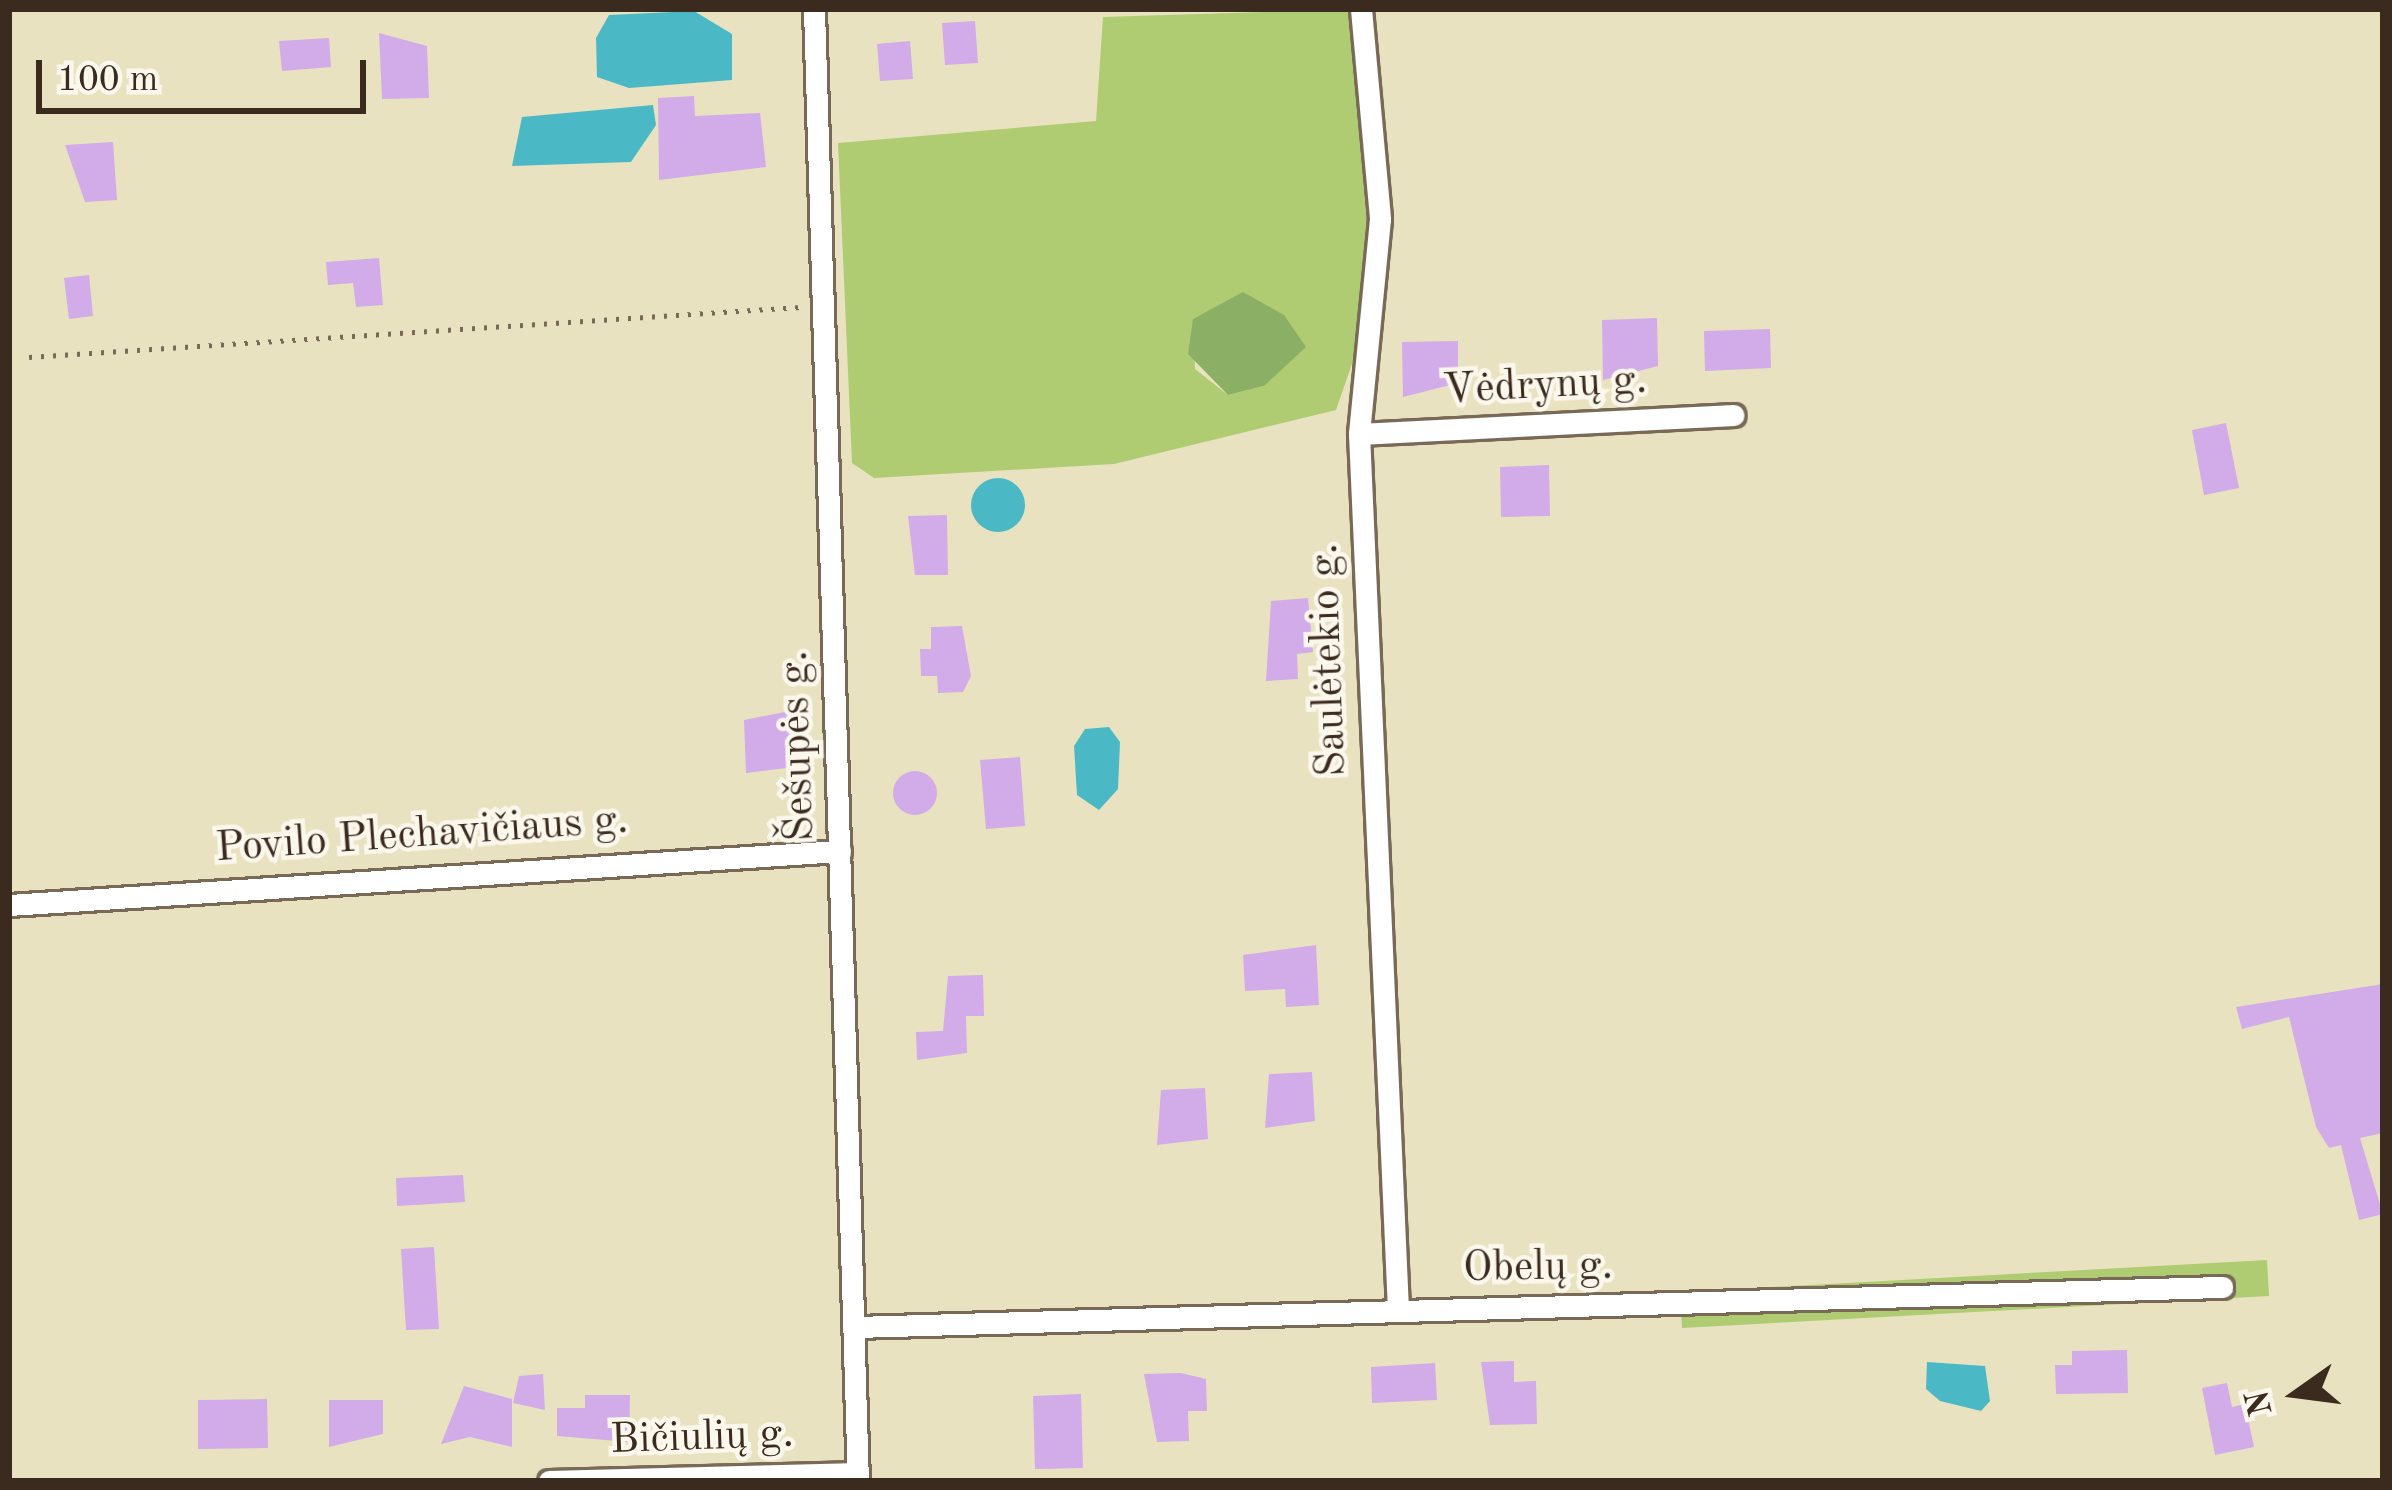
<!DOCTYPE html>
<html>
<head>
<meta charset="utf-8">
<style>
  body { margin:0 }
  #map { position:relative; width:2392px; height:1490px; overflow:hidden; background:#e9e2c0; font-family:"Old Standard TT",serif }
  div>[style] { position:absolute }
  .green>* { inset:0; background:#afcc73 }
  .forest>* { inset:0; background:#8bb065 }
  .water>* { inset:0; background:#4bb9c5 }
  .round { border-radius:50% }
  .building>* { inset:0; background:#d1ace8 }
  .path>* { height:4.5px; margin-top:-2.25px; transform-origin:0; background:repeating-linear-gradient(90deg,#786a57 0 3px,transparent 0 12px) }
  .roads { filter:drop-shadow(3px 0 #786a57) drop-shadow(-3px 0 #786a57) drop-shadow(0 3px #786a57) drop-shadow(0 -3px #786a57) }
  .street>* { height:21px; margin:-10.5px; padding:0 10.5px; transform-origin:10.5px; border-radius:10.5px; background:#fff }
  span { translate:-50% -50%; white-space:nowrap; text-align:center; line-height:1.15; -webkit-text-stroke:9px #fbf7ec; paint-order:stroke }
  .street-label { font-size:42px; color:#3b2a1e }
  .frame { position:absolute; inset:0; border:12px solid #3b2a1e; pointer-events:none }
  .north { position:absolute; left:2236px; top:1334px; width:120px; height:120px; -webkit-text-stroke:9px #fbf7ec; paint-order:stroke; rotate:256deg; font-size:33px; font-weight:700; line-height:48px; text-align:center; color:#3b2a1e }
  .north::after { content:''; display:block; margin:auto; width:42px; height:54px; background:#3b2a1e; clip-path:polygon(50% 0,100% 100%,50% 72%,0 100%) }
  .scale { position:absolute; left:36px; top:60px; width:330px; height:54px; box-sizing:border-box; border:6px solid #3b2a1e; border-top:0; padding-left:15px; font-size:36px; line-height:42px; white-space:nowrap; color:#3b2a1e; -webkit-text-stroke:9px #fbf7ec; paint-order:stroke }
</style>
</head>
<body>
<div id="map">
  <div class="green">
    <div style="clip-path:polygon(evenodd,1361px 9px,1386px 266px,1336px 410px,1114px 464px,874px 478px,852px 463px,838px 143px,1096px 121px,1103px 17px,1361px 9px,1219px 307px,1264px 386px,1228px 395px,1195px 369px,1193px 319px,1219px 307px)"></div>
    <div style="clip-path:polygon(2267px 1260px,2269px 1296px,1682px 1328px,1680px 1292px)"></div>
  </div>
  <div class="forest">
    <div style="clip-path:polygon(1243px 292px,1284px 315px,1306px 347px,1264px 386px,1228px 395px,1188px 354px,1193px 319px)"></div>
  </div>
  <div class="water">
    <div style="clip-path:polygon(694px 11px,732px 34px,732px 80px,629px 88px,597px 77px,596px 38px,609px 15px)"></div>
    <div style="clip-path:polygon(653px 105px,656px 125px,631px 162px,512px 166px,522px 117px)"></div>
    <div class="round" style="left:971px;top:478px;width:54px;height:54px"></div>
    <div style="clip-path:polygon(1109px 727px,1120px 742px,1118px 789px,1099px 810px,1077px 795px,1074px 746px,1085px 729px)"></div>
    <div style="clip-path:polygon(1927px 1362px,1985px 1366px,1990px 1401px,1981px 1411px,1940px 1401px,1926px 1389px)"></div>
  </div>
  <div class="building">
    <div style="clip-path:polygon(975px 21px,978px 63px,945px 65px,942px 23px)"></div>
    <div style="clip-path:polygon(379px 33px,427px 46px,429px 98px,382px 99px)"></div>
    <div style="clip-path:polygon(329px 38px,331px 67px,282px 71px,279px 41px)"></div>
    <div style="clip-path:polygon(910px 41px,913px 79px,880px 81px,877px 44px)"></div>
    <div style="clip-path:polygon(694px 96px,695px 116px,760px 113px,766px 167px,659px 180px,658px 98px)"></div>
    <div style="clip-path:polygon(113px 142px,117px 200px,85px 202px,65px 145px)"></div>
    <div style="clip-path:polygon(379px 258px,383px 305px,356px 307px,353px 283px,328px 285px,326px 262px)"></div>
    <div style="clip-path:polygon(89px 275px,93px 316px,69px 319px,64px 278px)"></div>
    <div style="clip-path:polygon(1657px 318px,1658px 366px,1603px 380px,1602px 320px)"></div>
    <div style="clip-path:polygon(1770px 329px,1771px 368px,1705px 371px,1704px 331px)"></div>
    <div style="clip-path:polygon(1458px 341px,1458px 383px,1403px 397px,1402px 342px)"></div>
    <div style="clip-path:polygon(2226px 423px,2239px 488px,2204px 495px,2192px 430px)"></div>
    <div style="clip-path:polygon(1549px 465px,1550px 516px,1501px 517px,1500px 467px)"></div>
    <div style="clip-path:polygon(947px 515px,948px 575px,915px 575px,908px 516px)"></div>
    <div style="clip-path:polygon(1308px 598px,1313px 652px,1297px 654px,1298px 679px,1266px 681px,1271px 601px)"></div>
    <div style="clip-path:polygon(962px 626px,971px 676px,963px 692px,938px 693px,937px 676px,921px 676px,920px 649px,931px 649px,931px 627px)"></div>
    <div style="clip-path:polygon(800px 709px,802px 766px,746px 773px,744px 720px)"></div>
    <div style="clip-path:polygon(1020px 757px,1025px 826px,986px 829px,980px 760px)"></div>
    <div class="round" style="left:893px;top:771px;width:44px;height:44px"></div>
    <div style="clip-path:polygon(1316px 945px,1319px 1005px,1286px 1007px,1285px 989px,1245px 991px,1243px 955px)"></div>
    <div style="clip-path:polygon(983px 975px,984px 1016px,966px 1016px,967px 1053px,917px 1060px,916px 1032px,943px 1031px,948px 976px)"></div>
    <div style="clip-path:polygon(2383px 984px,2383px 1133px,2360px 1138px,2383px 1214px,2359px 1220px,2341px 1145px,2329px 1148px,2316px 1127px,2289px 1017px,2242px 1029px,2236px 1007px)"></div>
    <div style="clip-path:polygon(1312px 1072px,1315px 1121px,1265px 1128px,1269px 1074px)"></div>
    <div style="clip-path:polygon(1205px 1088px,1208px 1139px,1157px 1145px,1161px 1090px)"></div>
    <div style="clip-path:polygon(463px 1175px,465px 1202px,397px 1206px,396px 1178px)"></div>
    <div style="clip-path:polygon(434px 1247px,439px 1329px,406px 1330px,401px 1249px)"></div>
    <div style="clip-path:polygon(2127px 1350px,2128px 1393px,2056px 1394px,2055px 1365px,2072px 1365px,2072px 1351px)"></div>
    <div style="clip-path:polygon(1514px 1361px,1514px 1382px,1536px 1381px,1537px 1424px,1490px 1425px,1481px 1362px)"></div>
    <div style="clip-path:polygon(1435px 1363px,1437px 1400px,1372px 1403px,1371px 1367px)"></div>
    <div style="clip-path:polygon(1181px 1373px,1206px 1379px,1207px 1411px,1188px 1411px,1189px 1441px,1157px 1442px,1144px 1374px)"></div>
    <div style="clip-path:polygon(543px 1374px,545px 1410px,513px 1403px,519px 1376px)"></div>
    <div style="clip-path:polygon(2227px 1383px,2232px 1407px,2245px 1404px,2254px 1447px,2215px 1455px,2202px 1388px)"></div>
    <div style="clip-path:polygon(464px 1386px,512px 1399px,512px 1447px,470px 1437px,441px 1444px)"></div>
    <div style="clip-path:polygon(1081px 1394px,1083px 1468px,1035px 1469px,1033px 1396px)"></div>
    <div style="clip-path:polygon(585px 1395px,630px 1395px,629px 1442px,557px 1436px,557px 1408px,585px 1408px)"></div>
    <div style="clip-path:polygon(267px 1399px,268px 1448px,198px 1449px,198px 1400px)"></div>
    <div style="clip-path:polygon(329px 1400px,383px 1400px,383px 1434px,329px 1447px)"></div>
  </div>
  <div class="path">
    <div style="left:29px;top:357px;width:774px;rotate:-3.71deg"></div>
  </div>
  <div class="roads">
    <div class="street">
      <div style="left:814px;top:9px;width:1473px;rotate:88.29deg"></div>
      <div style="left:1361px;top:9px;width:211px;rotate:84.8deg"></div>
      <div style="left:1380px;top:219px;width:216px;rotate:95.6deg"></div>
      <div style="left:1359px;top:434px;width:877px;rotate:87.45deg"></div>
      <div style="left:1359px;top:434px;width:375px;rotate:-2.9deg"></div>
      <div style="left:9px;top:905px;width:833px;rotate:-3.72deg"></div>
      <div style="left:856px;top:1327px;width:1367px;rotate:-1.68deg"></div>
      <div style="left:549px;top:1481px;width:309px;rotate:-1.5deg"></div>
    </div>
  </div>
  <div class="street-label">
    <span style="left:1545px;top:386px;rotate:-3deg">Vėdrynų g.</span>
    <span style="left:1329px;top:660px;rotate:-92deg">Saulėtekio g.</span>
    <span style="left:798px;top:746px;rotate:-92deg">Šešupės g.</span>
    <span style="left:422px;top:835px;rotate:-4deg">Povilo Plechavičiaus g.</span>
    <span style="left:1538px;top:1268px;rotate:-1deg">Obelų g.</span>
    <span style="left:702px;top:1438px;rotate:-2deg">Bičiulių g.</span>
  </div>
  <div class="frame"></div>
  <div class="north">N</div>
  <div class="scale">100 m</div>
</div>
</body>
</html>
